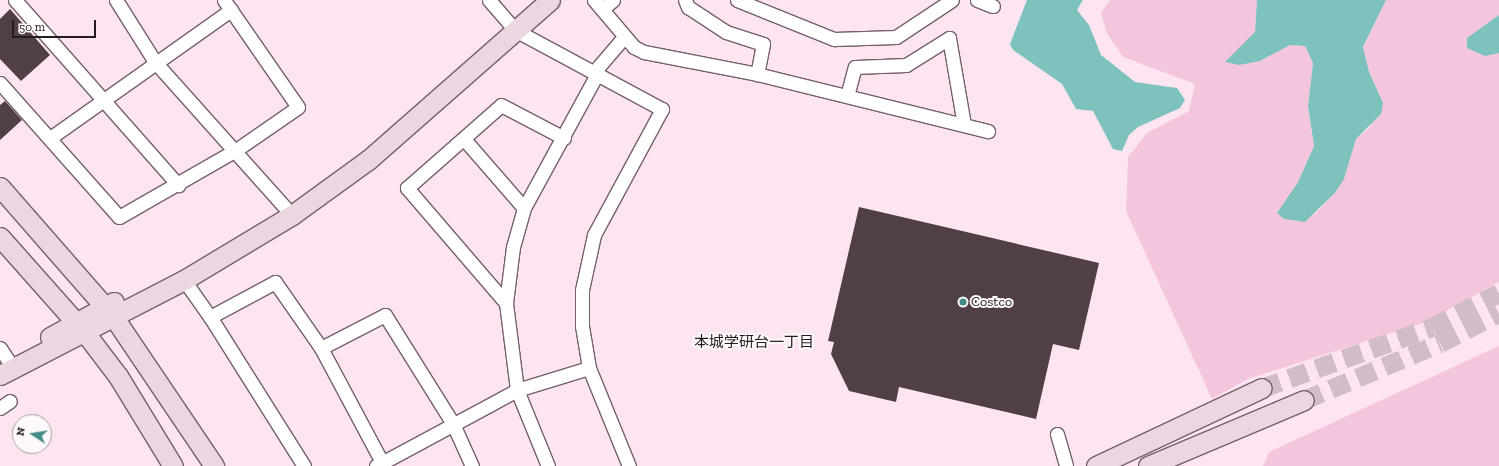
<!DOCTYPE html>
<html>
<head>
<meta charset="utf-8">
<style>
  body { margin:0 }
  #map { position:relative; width:1499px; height:466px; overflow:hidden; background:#fce5f1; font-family:"Zilla Slab","Noto Sans JP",serif }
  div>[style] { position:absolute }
  .green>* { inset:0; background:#f4c6de }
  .water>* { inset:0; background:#7ec2be }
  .building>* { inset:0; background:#513f48 }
  .secondary-tunnel>* { height:19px; margin-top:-9.5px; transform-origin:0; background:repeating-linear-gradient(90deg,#d1bdc7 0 19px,transparent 0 29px) }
  .roads { filter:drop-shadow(1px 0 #74606a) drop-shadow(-1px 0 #74606a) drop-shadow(0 1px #74606a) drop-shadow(0 -1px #74606a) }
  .street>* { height:13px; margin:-6.5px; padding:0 6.5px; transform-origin:6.5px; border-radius:6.5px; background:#fff }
  .secondary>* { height:19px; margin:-9.5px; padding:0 9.5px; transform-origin:9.5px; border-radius:9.5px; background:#ebd6e1 }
  .dots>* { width:11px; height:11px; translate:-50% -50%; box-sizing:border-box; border:2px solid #fdf8fb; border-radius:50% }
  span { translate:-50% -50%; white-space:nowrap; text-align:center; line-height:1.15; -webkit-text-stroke:4px #fdf8fb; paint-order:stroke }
  .poi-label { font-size:14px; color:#231b1f }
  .left { translate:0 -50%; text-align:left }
  .neighbourhood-label { font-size:15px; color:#231b1f }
  .north { position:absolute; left:12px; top:414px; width:40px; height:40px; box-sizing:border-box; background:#fdf8fb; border:1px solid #a6a0a3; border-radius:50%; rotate:282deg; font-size:11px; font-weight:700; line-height:16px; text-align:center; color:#231b1f }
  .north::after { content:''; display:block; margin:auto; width:14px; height:18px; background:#458c89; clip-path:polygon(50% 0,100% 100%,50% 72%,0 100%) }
  .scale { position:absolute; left:12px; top:20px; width:84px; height:18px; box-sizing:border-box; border:2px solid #231b1f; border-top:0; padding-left:5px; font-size:12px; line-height:14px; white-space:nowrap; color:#231b1f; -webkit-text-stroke:3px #fdf8fb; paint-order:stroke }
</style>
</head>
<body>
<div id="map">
  <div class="green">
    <div style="clip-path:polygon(1110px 0,1257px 0,1255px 32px,1230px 64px,1260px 61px,1290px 45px,1305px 46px,1313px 63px,1308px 106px,1314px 146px,1298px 182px,1277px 213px,1296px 222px,1315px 214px,1335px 193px,1344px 179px,1356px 139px,1370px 127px,1379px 94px,1369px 72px,1363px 48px,1386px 0,1499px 0,1499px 15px,1467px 38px,1499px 53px,1499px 282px,1426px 322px,1248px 379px,1212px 399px,1126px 211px,1128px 157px,1147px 133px,1189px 111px,1195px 84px,1123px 57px,1107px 33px,1101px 13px)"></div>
    <div style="clip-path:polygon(1499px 346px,1499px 466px,1263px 466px,1269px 452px)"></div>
  </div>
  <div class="water">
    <div style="clip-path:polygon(1027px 0,1083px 0,1077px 10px,1089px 25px,1101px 55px,1135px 82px,1177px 88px,1185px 100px,1180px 108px,1138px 127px,1129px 135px,1122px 151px,1113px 149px,1093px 111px,1076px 109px,1062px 84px,1013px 50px,1010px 44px)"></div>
    <div style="clip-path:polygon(1257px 0,1386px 0,1363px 47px,1369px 72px,1383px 103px,1381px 114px,1356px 139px,1344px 179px,1335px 193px,1305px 222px,1284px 219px,1277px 213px,1298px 182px,1314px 146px,1308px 106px,1313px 63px,1305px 46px,1290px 45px,1260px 61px,1239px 65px,1225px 62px,1255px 32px)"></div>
    <div style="clip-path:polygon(1499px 15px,1499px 53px,1485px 56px,1467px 48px,1467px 38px)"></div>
  </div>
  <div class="building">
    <div style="clip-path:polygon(10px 9px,50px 55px,21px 81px,0 59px,0 19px)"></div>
    <div style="clip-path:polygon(5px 101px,22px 120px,0 140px,0 105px)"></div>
    <div style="clip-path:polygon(859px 207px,1099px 263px,1079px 350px,1053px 344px,1036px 419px,899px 387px,896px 402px,849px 391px,831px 354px,834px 342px,828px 341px)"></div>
  </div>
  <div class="secondary-tunnel">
    <div style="left:1262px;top:388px;width:181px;rotate:-19.7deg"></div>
    <div style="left:1432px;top:327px;width:75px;rotate:-26.9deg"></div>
    <div style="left:1304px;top:400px;width:147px;rotate:-22.7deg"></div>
    <div style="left:1440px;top:343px;width:66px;rotate:-27deg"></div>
  </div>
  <div class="roads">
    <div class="street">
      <div style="left:15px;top:0;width:247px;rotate:48.6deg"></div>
      <div style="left:116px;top:0;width:73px;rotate:57.8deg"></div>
      <div style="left:155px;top:62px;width:205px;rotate:48.2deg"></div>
      <div style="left:489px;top:0;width:40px;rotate:49deg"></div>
      <div style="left:515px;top:30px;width:167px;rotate:28.3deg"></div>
      <div style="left:662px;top:109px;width:143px;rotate:118.4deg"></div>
      <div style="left:594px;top:235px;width:56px;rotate:102.3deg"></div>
      <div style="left:582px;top:290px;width:36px;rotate:90deg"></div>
      <div style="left:582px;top:326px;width:43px;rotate:80.5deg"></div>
      <div style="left:589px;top:368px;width:106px;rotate:67.8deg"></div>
      <div style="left:594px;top:0;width:62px;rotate:49.6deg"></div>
      <div style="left:634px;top:47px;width:11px;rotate:27deg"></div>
      <div style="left:644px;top:52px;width:115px;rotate:11deg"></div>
      <div style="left:757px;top:74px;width:238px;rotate:13.9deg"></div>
      <div style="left:685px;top:0;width:8px;rotate:67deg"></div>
      <div style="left:688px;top:7px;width:45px;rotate:33.3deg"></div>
      <div style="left:726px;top:32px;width:39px;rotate:18deg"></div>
      <div style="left:763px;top:44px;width:31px;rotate:101deg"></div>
      <div style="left:737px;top:0;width:105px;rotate:21.9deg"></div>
      <div style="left:834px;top:39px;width:62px;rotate:-1.8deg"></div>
      <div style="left:896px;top:37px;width:67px;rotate:-33.5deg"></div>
      <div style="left:977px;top:0;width:17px;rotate:21deg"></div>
      <div style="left:602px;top:9px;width:14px;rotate:-39deg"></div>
      <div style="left:594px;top:72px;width:46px;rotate:-49.4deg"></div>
      <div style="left:0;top:83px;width:179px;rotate:48.4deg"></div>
      <div style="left:119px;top:217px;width:135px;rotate:-29.8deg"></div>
      <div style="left:236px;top:150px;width:75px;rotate:-34.7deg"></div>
      <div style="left:298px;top:107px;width:130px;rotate:-124.7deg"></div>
      <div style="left:847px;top:96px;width:30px;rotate:-75deg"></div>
      <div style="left:855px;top:67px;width:51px;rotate:-2.2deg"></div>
      <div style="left:906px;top:65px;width:51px;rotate:-32.1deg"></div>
      <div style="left:949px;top:38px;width:88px;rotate:80.2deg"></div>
      <div style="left:50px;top:138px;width:222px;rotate:-35.3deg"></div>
      <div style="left:464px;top:139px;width:91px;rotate:49deg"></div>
      <div style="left:184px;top:280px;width:45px;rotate:54.9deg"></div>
      <div style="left:506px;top:303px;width:152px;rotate:-130.7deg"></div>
      <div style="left:407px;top:188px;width:125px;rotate:-41.4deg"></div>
      <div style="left:501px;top:105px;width:71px;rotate:27.6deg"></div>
      <div style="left:0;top:348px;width:24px;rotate:57deg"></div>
      <div style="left:321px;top:348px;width:72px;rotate:-27.3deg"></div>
      <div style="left:385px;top:315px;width:128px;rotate:58deg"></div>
      <div style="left:453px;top:424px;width:46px;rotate:65.7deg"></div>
      <div style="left:0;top:408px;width:12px;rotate:-35deg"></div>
      <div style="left:1057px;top:434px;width:33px;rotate:74deg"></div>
      <div style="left:304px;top:466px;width:176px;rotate:-122.2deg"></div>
      <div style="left:210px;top:317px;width:74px;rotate:-28.3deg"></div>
      <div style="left:275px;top:282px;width:80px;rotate:55.1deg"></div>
      <div style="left:321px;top:348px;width:134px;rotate:61.9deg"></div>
      <div style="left:376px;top:466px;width:160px;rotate:-28.3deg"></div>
      <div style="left:517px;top:390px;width:75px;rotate:-17deg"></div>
      <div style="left:548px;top:466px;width:82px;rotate:-112.2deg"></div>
      <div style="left:517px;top:390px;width:88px;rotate:-97.2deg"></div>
      <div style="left:506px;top:303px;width:56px;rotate:-82.9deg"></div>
      <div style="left:513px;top:247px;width:41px;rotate:-74.2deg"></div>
      <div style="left:524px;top:208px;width:153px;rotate:-61.4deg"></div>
    </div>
    <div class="secondary">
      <div style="left:0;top:187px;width:171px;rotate:48.8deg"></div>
      <div style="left:113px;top:316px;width:181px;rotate:56deg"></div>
      <div style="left:0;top:237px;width:130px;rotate:48.4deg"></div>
      <div style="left:86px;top:334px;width:53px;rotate:52.7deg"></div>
      <div style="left:118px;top:376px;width:105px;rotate:58.6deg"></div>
      <div style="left:50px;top:337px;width:73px;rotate:-28.7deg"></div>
      <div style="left:0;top:375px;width:207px;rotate:-27.3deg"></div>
      <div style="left:184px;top:280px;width:126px;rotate:-31deg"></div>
      <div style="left:292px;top:215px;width:94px;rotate:-35.9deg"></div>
      <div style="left:368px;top:160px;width:242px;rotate:-41.3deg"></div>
      <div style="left:1096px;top:466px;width:183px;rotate:-25.2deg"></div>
      <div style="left:1148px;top:466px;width:169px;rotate:-22.9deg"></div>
    </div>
  </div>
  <div class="dots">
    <div style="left:963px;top:302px;background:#458c89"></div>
  </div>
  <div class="poi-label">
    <span class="left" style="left:971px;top:302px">Costco</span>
  </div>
  <div class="neighbourhood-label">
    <span style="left:754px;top:343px">本城学研台一丁目</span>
  </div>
  <div class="north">N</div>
  <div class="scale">50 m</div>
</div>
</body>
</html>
